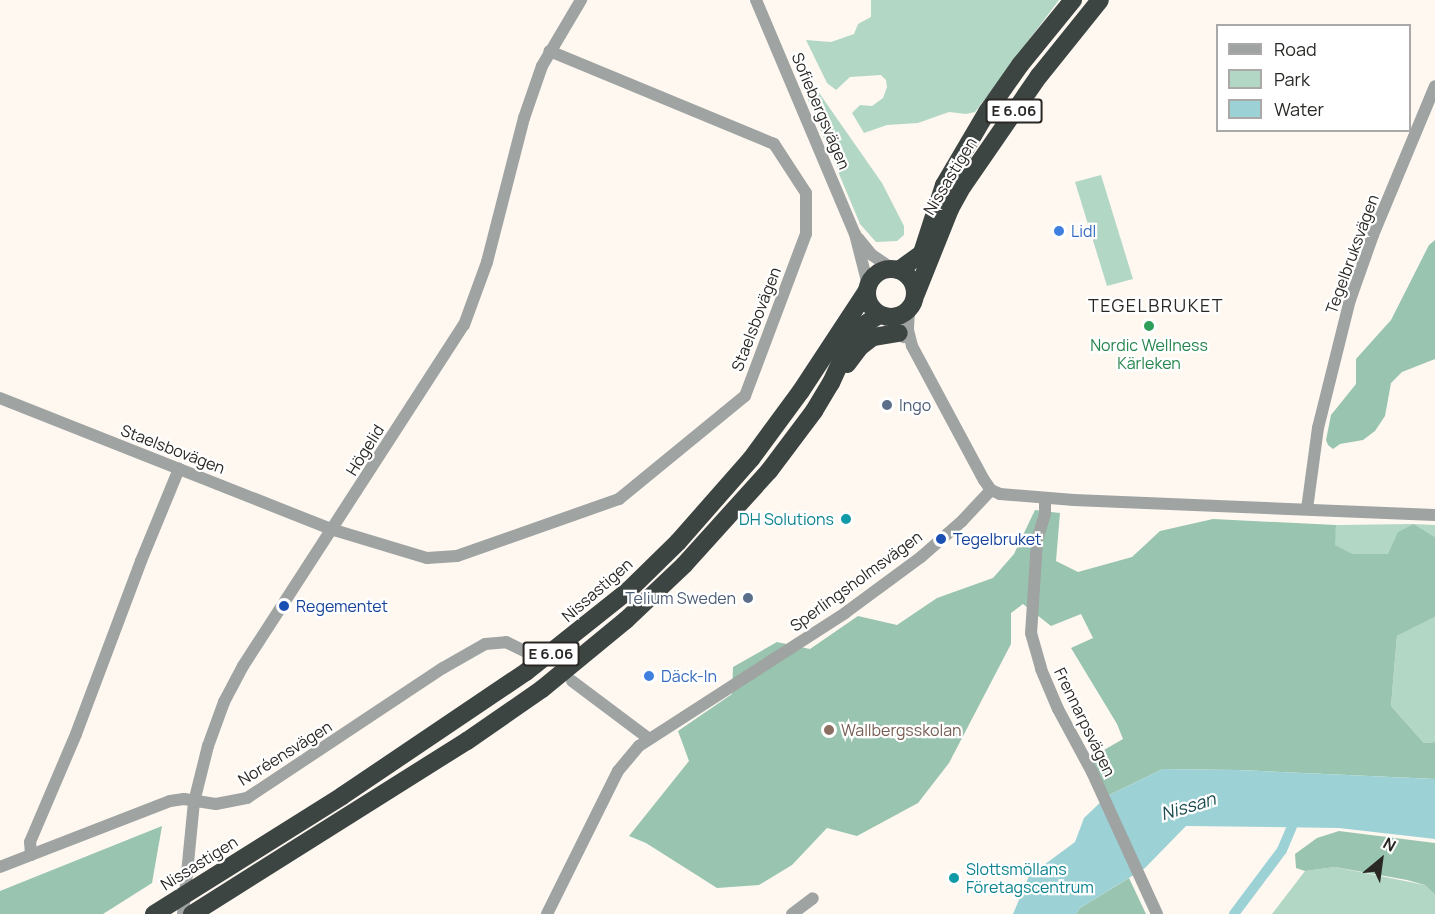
<!DOCTYPE html>
<html>
<head>
<meta charset="utf-8">
<style>
  body { margin:0 }
  #map { position:relative; width:1435px; height:914px; overflow:hidden; background:#fef8f1; font-family:Manrope,sans-serif }
  div>[style] { position:absolute }
  .green>* { inset:0; background:#b3d7c5 }
  .forest>* { inset:0; background:#99c4af }
  .water>* { inset:0; background:#9cd1d5 }
  .canal>* { height:10px; margin:-5px; padding:0 5px; transform-origin:5px; border-radius:5px; background:#9cd1d5 }
  .minor>* { height:12px; margin:-6px; padding:0 6px; transform-origin:6px; border-radius:6px; background:#9fa3a2 }
  .highway>* { height:18px; margin:-9px; padding:0 9px; transform-origin:9px; border-radius:9px; background:#3d4543 }
  .highway>.ring { margin:-9px; padding:0; box-sizing:content-box; background:none; border:18px solid #3d4543; border-radius:50% }
  .dots>* { width:16px; height:16px; translate:-50% -50%; box-sizing:border-box; border:3px solid #fff; border-radius:50% }
  span { translate:-50% -50%; white-space:nowrap; text-align:center; line-height:1.15; -webkit-text-stroke:4.5px #fff; paint-order:stroke }
  .shield-label span { padding:2px 4px; background:#fff; border:2px solid; border-radius:4px; -webkit-text-stroke-width:0 }
  .shield-label { font-size:15px; color:#2a2825; font-weight:700 }
  .street-label { font-size:16px; color:#2a2825 }
  .shop-label { font-size:16px; color:#366cbe }
  .left { translate:0 -50%; text-align:left }
  .leisure-label { font-size:16px; color:#27864d }
  .service-label { font-size:16px; color:#4e5e75 }
  .right { translate:-100% -50%; text-align:right }
  .culture-label { font-size:16px; color:#0d838f }
  .transit-label { font-size:16px; color:#164399 }
  .education-label { font-size:16px; color:#785e54 }
  .neighbourhood-label { font-size:18px; color:#2a2825; letter-spacing:1.5px }
  .water-label { font-size:18px; color:#1d4c50; font-style:italic }
  .legend { position:absolute; left:1216px; top:24px; width:195px; height:108px; box-sizing:border-box; background:#fff; border:2px solid #aaa9a8; margin:0; padding:8px 10px; list-style:none; font-size:18px; color:#2a2825 }
  .legend li { display:flex; align-items:center; gap:12px; height:30px }
  .legend b { width:30px; border:2px solid #aaa9a8 }
  .north { position:absolute; left:1351px; top:830px; width:60px; height:60px; -webkit-text-stroke:4px #fff; paint-order:stroke; rotate:29deg; font-size:16px; font-weight:700; line-height:24px; text-align:center; color:#2a2825 }
  .north::after { content:''; display:block; margin:auto; width:21px; height:27px; background:#2a2825; clip-path:polygon(50% 0,100% 100%,50% 72%,0 100%) }
</style>
</head>
<body>
<div id="map">
  <div class="green">
    <div style="clip-path:polygon(871px 0,1059px 0,975px 112px,966px 114px,949px 112px,918px 123px,887px 125px,864px 133px,852px 113px,860px 105px,872px 106px,883px 98px,887px 87px,886px 80px,881px 75px,850px 77px,836px 90px,827px 83px,806px 40px,831px 42px,854px 34px,858px 24px,871px 17px)"></div>
    <div style="clip-path:polygon(808px 77px,882px 183px,904px 226px,904px 235px,897px 241px,876px 242px,860px 224px,803px 88px)"></div>
    <div style="clip-path:polygon(1101px 175px,1133px 279px,1107px 286px,1075px 182px)"></div>
    <div style="clip-path:polygon(1414px 524px,1435px 525px,1435px 537px,1414px 524px,1388px 555px,1353px 554px,1334px 545px,1336px 525px)"></div>
    <div style="clip-path:polygon(1435px 617px,1435px 742px,1424px 743px,1391px 706px,1397px 636px)"></div>
    <div style="clip-path:polygon(1335px 867px,1425px 885px,1435px 895px,1435px 914px,1272px 914px,1305px 871px)"></div>
  </div>
  <div class="forest">
    <div style="clip-path:polygon(1435px 240px,1435px 359px,1402px 372px,1391px 383px,1385px 416px,1375px 431px,1363px 440px,1340px 444px,1333px 449px,1328px 445px,1326px 440px,1331px 415px,1356px 384px,1356px 359px,1391px 320px,1429px 245px)"></div>
    <div style="clip-path:polygon(1035px 510px,1060px 513px,1056px 561px,1078px 572px,1132px 557px,1160px 531px,1213px 519px,1336px 525px,1335px 545px,1353px 554px,1388px 554px,1398px 532px,1414px 524px,1435px 537px,1435px 617px,1397px 636px,1391px 706px,1424px 743px,1435px 742px,1435px 779px,1238px 770px,1163px 769px,1107px 796px,1090px 758px,1123px 739px,1117px 724px,1071px 648px,1093px 638px,1081px 614px,1051px 626px,1023px 604px,1011px 613px,1011px 644px,949px 763px,918px 803px,857px 836px,827px 828px,792px 865px,759px 885px,717px 888px,646px 843px,629px 836px,689px 761px,678px 731px,732px 694px,733px 667px,777px 642px,810px 649px,858px 616px,897px 625px,937px 598px,993px 578px,1014px 554px)"></div>
    <div style="clip-path:polygon(162px 826px,152px 883px,103px 914px,0 914px,0 891px)"></div>
    <div style="clip-path:polygon(1339px 831px,1435px 843px,1435px 895px,1425px 885px,1407px 880px,1335px 867px,1305px 871px,1296px 868px,1295px 854px,1317px 838px)"></div>
    <div style="clip-path:polygon(1129px 878px,1146px 914px,1076px 914px,1080px 908px)"></div>
  </div>
  <div class="water">
    <div style="clip-path:polygon(1163px 769px,1238px 770px,1435px 779px,1435px 839px,1339px 828px,1186px 826px,1145px 868px,1080px 908px,1076px 914px,1013px 914px,1029px 876px,1075px 842px,1084px 818px,1107px 796px)"></div>
  </div>
  <div class="canal">
    <div style="left:1234px;top:914px;width:80px;rotate:-53.1deg"></div>
    <div style="left:1282px;top:850px;width:25px;rotate:-67deg"></div>
  </div>
  <div class="minor">
    <div style="left:756px;top:0;width:254px;rotate:67.1deg"></div>
    <div style="left:855px;top:234px;width:53px;rotate:75.7deg"></div>
    <div style="left:858px;top:238px;width:22px;rotate:51deg"></div>
    <div style="left:872px;top:255px;width:25px;rotate:34deg"></div>
    <div style="left:909px;top:310px;width:20px;rotate:93deg"></div>
    <div style="left:908px;top:330px;width:16px;rotate:76deg"></div>
    <div style="left:912px;top:346px;width:152px;rotate:61.8deg"></div>
    <div style="left:984px;top:480px;width:12px;rotate:55deg"></div>
    <div style="left:991px;top:490px;width:10px;rotate:24deg"></div>
    <div style="left:1000px;top:494px;width:74px;rotate:4.6deg"></div>
    <div style="left:1074px;top:500px;width:361px;rotate:2.4deg"></div>
    <div style="left:884px;top:317px;width:28px;rotate:46deg"></div>
    <div style="left:0;top:398px;width:359px;rotate:21.6deg"></div>
    <div style="left:334px;top:530px;width:97px;rotate:16.8deg"></div>
    <div style="left:427px;top:558px;width:30px;rotate:-4deg"></div>
    <div style="left:457px;top:556px;width:172px;rotate:-19.4deg"></div>
    <div style="left:619px;top:499px;width:163px;rotate:-39.3deg"></div>
    <div style="left:745px;top:396px;width:173px;rotate:-69.4deg"></div>
    <div style="left:806px;top:234px;width:41px;rotate:-90deg"></div>
    <div style="left:806px;top:193px;width:59px;rotate:-123.1deg"></div>
    <div style="left:774px;top:144px;width:243px;rotate:-157.5deg"></div>
    <div style="left:1045px;top:498px;width:16px;rotate:90deg"></div>
    <div style="left:1045px;top:514px;width:28px;rotate:107deg"></div>
    <div style="left:1037px;top:541px;width:92px;rotate:93.7deg"></div>
    <div style="left:1031px;top:633px;width:37px;rotate:74deg"></div>
    <div style="left:1041px;top:669px;width:43px;rotate:67deg"></div>
    <div style="left:1058px;top:709px;width:72px;rotate:61.6deg"></div>
    <div style="left:1092px;top:772px;width:156px;rotate:65.4deg"></div>
    <div style="left:1307px;top:509px;width:82px;rotate:-82.3deg"></div>
    <div style="left:1318px;top:428px;width:132px;rotate:-76deg"></div>
    <div style="left:1350px;top:300px;width:69px;rotate:-70.5deg"></div>
    <div style="left:1373px;top:235px;width:161px;rotate:-67.4deg"></div>
    <div style="left:572px;top:681px;width:95px;rotate:36.9deg"></div>
    <div style="left:31px;top:855px;width:13px;rotate:-94deg"></div>
    <div style="left:30px;top:842px;width:117px;rotate:-66.9deg"></div>
    <div style="left:76px;top:734px;width:185px;rotate:-69.4deg"></div>
    <div style="left:141px;top:561px;width:100px;rotate:-67.6deg"></div>
    <div style="left:0;top:867px;width:182px;rotate:-21.2deg"></div>
    <div style="left:170px;top:801px;width:14px;rotate:-8deg"></div>
    <div style="left:184px;top:799px;width:32px;rotate:9deg"></div>
    <div style="left:216px;top:804px;width:32px;rotate:-11deg"></div>
    <div style="left:247px;top:798px;width:235px;rotate:-33.6deg"></div>
    <div style="left:443px;top:668px;width:48px;rotate:-29.7deg"></div>
    <div style="left:485px;top:644px;width:21px;rotate:-5deg"></div>
    <div style="left:506px;top:642px;width:32px;rotate:26deg"></div>
    <div style="left:183px;top:914px;width:113px;rotate:-84.4deg"></div>
    <div style="left:194px;top:802px;width:58px;rotate:-76deg"></div>
    <div style="left:208px;top:746px;width:47px;rotate:-70deg"></div>
    <div style="left:224px;top:702px;width:41px;rotate:-62.2deg"></div>
    <div style="left:243px;top:666px;width:406px;rotate:-57.1deg"></div>
    <div style="left:464px;top:325px;width:67px;rotate:-69.9deg"></div>
    <div style="left:487px;top:262px;width:149px;rotate:-75.6deg"></div>
    <div style="left:524px;top:118px;width:55px;rotate:-70.9deg"></div>
    <div style="left:542px;top:66px;width:77px;rotate:-59.4deg"></div>
    <div style="left:547px;top:914px;width:160px;rotate:-63.6deg"></div>
    <div style="left:618px;top:771px;width:33px;rotate:-50deg"></div>
    <div style="left:639px;top:746px;width:245px;rotate:-32.8deg"></div>
    <div style="left:845px;top:613px;width:94px;rotate:-36.4deg"></div>
    <div style="left:921px;top:557px;width:55px;rotate:-41.3deg"></div>
    <div style="left:962px;top:521px;width:42px;rotate:-46.9deg"></div>
    <div style="left:792px;top:914px;width:26px;rotate:-37deg"></div>
  </div>
  <div class="highway">
    <div class="ring" style="left:867px;top:269px;width:30px;height:30px"></div>
    <div style="left:899px;top:270px;width:29px;rotate:-36deg"></div>
    <div style="left:922px;top:253px;width:71px;rotate:-72.1deg"></div>
    <div style="left:944px;top:185px;width:85px;rotate:-59.5deg"></div>
    <div style="left:987px;top:112px;width:57px;rotate:-54.9deg"></div>
    <div style="left:1020px;top:65px;width:84px;rotate:-50.8deg"></div>
    <div style="left:916px;top:294px;width:92px;rotate:-68.2deg"></div>
    <div style="left:950px;top:209px;width:26px;rotate:-61deg"></div>
    <div style="left:963px;top:186px;width:134px;rotate:-55.4deg"></div>
    <div style="left:1039px;top:76px;width:97px;rotate:-51.2deg"></div>
    <div style="left:847px;top:364px;width:21px;rotate:-53deg"></div>
    <div style="left:860px;top:347px;width:16px;rotate:-38deg"></div>
    <div style="left:873px;top:337px;width:26px;rotate:-9deg"></div>
    <div style="left:154px;top:914px;width:222px;rotate:-32.1deg"></div>
    <div style="left:342px;top:796px;width:222px;rotate:-34deg"></div>
    <div style="left:526px;top:672px;width:132px;rotate:-38.5deg"></div>
    <div style="left:629px;top:590px;width:69px;rotate:-44.4deg"></div>
    <div style="left:678px;top:542px;width:111px;rotate:-48.7deg"></div>
    <div style="left:751px;top:459px;width:84px;rotate:-53.7deg"></div>
    <div style="left:801px;top:391px;width:118px;rotate:-56.7deg"></div>
    <div style="left:192px;top:914px;width:325px;rotate:-32.2deg"></div>
    <div style="left:467px;top:741px;width:91px;rotate:-34.7deg"></div>
    <div style="left:542px;top:689px;width:109px;rotate:-39.4deg"></div>
    <div style="left:626px;top:620px;width:80px;rotate:-43.5deg"></div>
    <div style="left:684px;top:565px;width:127px;rotate:-47.9deg"></div>
    <div style="left:769px;top:471px;width:75px;rotate:-53.1deg"></div>
    <div style="left:814px;top:411px;width:33px;rotate:-59deg"></div>
    <div style="left:831px;top:383px;width:51px;rotate:-65.5deg"></div>
    <div style="left:852px;top:337px;width:15px;rotate:-48deg"></div>
    <div style="left:862px;top:326px;width:20px;rotate:-33deg"></div>
  </div>
  <div class="dots">
    <div style="left:1059px;top:231px;background:#3f7fe0"></div>
    <div style="left:1149px;top:326px;background:#2e9e5b"></div>
    <div style="left:887px;top:405px;background:#5c6f8a"></div>
    <div style="left:846px;top:519px;background:#0f9aa8"></div>
    <div style="left:941px;top:539px;background:#1a4fb4"></div>
    <div style="left:748px;top:598px;background:#5c6f8a"></div>
    <div style="left:284px;top:606px;background:#1a4fb4"></div>
    <div style="left:649px;top:676px;background:#3f7fe0"></div>
    <div style="left:829px;top:730px;background:#8d6e63"></div>
    <div style="left:954px;top:878px;background:#0f9aa8"></div>
  </div>
  <div class="shield-label">
    <span style="left:1014px;top:111px">E 6.06</span>
    <span style="left:551px;top:654px">E 6.06</span>
  </div>
  <div class="street-label">
    <span style="left:821px;top:111px;rotate:67deg">Sofiebergsvägen</span>
    <span style="left:950px;top:176px;rotate:-59deg">Nissastigen</span>
    <span style="left:1352px;top:254px;rotate:-70deg">Tegelbruksvägen</span>
    <span style="left:756px;top:319px;rotate:-69deg">Staelsbovägen</span>
    <span style="left:173px;top:449px;rotate:21deg">Staelsbovägen</span>
    <span style="left:365px;top:450px;rotate:-58deg">Högelid</span>
    <span style="left:856px;top:581px;rotate:-36deg">Sperlingsholmsvägen</span>
    <span style="left:597px;top:590px;rotate:-41deg">Nissastigen</span>
    <span style="left:1085px;top:722px;rotate:64deg">Frennarpsvägen</span>
    <span style="left:285px;top:753px;rotate:-32deg">Noréensvägen</span>
    <span style="left:199px;top:863px;rotate:-32deg">Nissastigen</span>
  </div>
  <div class="shop-label">
    <span class="left" style="left:1071px;top:231px">Lidl</span>
    <span class="left" style="left:661px;top:676px">Däck-In</span>
  </div>
  <div class="leisure-label">
    <span style="left:1149px;top:354px">Nordic Wellness<br>Kärleken</span>
  </div>
  <div class="service-label">
    <span class="left" style="left:899px;top:405px">Ingo</span>
    <span class="right" style="left:736px;top:598px">Telium Sweden</span>
  </div>
  <div class="culture-label">
    <span class="right" style="left:834px;top:519px">DH Solutions</span>
    <span class="left" style="left:966px;top:878px">Slottsmöllans<br>Företagscentrum</span>
  </div>
  <div class="transit-label">
    <span class="left" style="left:953px;top:539px">Tegelbruket</span>
    <span class="left" style="left:296px;top:606px">Regementet</span>
  </div>
  <div class="education-label">
    <span class="left" style="left:841px;top:730px">Wallbergsskolan</span>
  </div>
  <div class="neighbourhood-label">
    <span style="left:1156px;top:305px">TEGELBRUKET</span>
  </div>
  <div class="water-label">
    <span style="left:1188px;top:806px;rotate:-17deg">Nissan</span>
  </div>
  <ul class="legend">
  <li><b style="height:8px;background:#9fa3a2"></b>Road</li>
  <li><b style="height:16px;background:#b3d7c5"></b>Park</li>
  <li><b style="height:16px;background:#9cd1d5"></b>Water</li>
  </ul>
  <div class="north">N</div>
</div>
</body>
</html>
